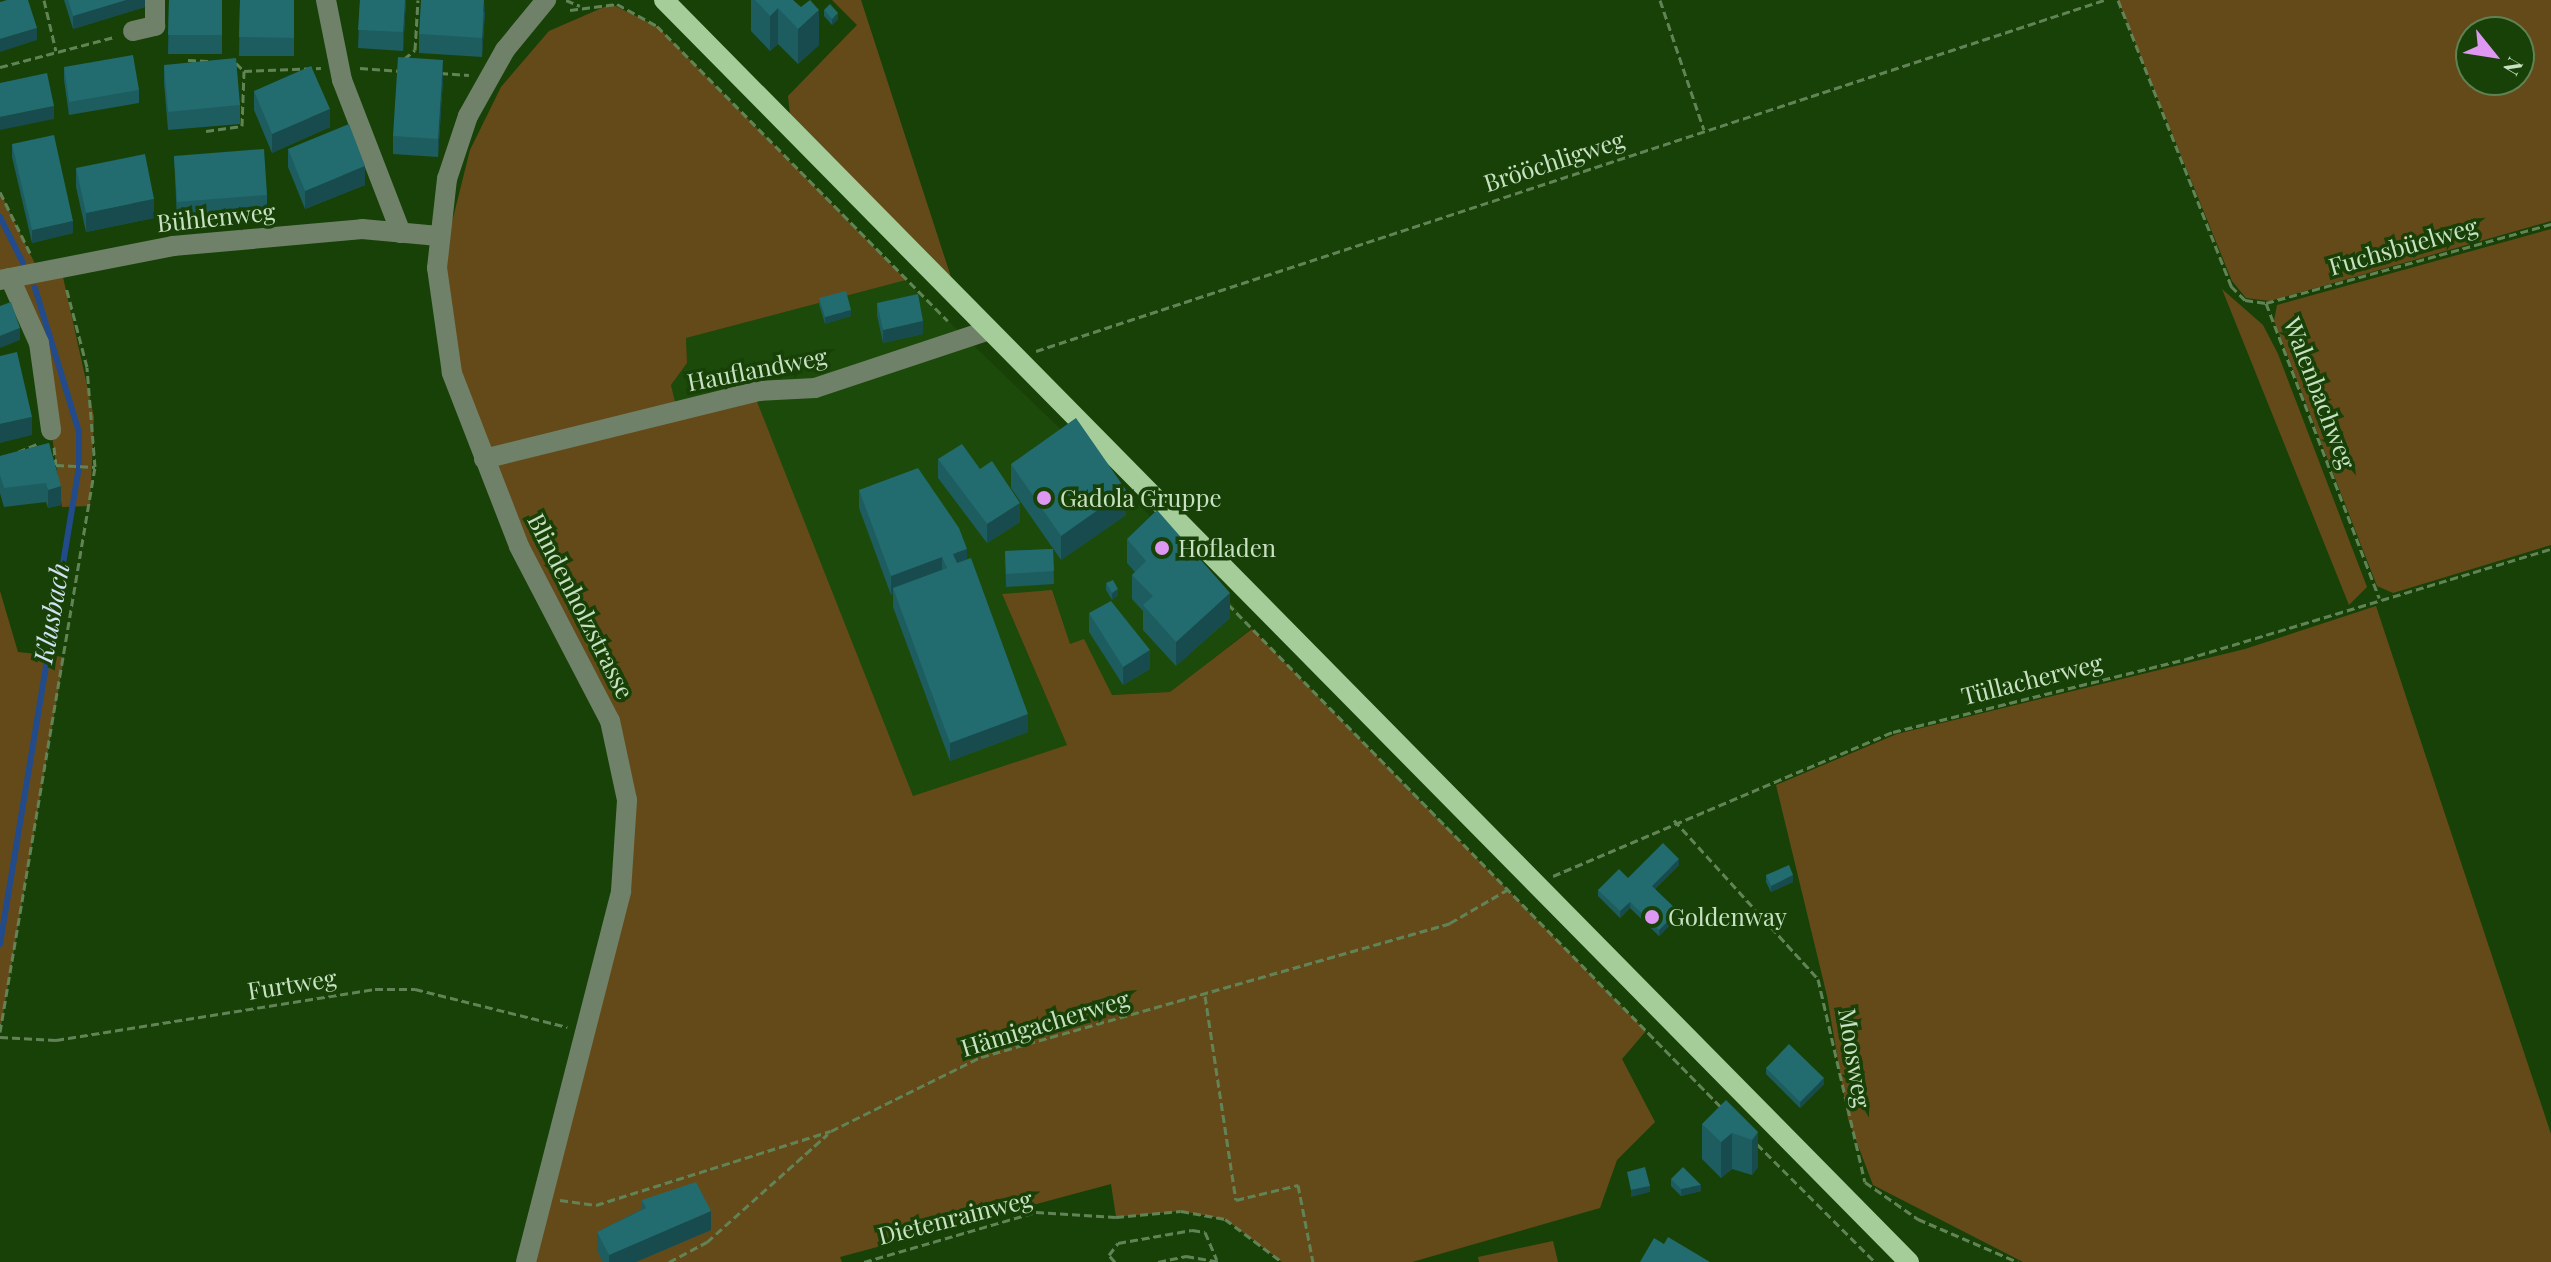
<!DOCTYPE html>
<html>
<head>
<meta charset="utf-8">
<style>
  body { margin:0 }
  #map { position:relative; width:2551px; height:1262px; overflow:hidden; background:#184108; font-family:"Playfair Display",serif }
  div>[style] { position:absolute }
  .built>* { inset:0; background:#1c4a0a }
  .green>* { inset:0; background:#654a19 }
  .stream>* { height:6px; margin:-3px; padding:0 3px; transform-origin:3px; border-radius:3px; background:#224b8b }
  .path>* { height:3px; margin-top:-1.5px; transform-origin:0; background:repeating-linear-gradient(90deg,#618355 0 8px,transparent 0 12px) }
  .minor>* { height:20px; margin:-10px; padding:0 10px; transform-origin:10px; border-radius:10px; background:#6f8269 }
  .major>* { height:20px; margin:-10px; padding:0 10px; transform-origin:10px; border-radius:10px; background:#a5cd9a }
  .wall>* { inset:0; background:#1d5c5f }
  .shaded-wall>* { inset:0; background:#184b4d }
  .building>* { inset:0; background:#226b6e }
  .dots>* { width:22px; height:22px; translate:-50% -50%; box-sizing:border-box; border:4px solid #184108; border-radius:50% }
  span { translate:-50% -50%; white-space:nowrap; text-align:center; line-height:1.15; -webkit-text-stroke:7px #184108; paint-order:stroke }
  .street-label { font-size:24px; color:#c9e1c3 }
  .poi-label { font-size:24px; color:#c9e1c3 }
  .left { translate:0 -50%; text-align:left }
  .water-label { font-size:26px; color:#d4e0f3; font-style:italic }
  .north { position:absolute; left:2455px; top:16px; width:80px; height:80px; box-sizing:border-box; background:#184108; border:2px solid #5f8153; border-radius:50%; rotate:120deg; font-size:22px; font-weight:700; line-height:32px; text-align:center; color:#c9e1c3 }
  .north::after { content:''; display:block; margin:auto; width:28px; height:36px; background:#df98f2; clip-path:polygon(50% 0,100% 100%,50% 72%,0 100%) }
</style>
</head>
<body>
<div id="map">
  <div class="built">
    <div style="clip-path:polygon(906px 280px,1197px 561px,1252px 628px,1170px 692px,1111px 695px,1084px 640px,1070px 644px,1002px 595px,1067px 745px,913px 796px,750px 385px,676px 407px,671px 385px,687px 363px,686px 338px)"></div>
  </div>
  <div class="green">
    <div style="clip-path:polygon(832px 0,861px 0,951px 277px,790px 114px,788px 96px,857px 25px)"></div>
    <div style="clip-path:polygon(evenodd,2118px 0,2551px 0,2551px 221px,2270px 301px,2246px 298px,2232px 281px,2118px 0,2471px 32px,2519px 32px,2519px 80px,2471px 80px,2471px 32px)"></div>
    <div style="clip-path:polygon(611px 4px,657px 26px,906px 280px,686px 338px,687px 363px,671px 385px,676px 406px,750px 384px,913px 796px,1067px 745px,1002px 594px,1052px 590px,1070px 644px,1084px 639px,1112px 695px,1170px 692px,1252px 629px,1646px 1031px,1622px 1059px,1655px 1122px,1617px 1160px,1600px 1208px,1412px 1262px,1282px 1262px,1225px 1219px,1181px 1211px,1116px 1217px,1111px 1184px,840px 1257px,842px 1262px,526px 1262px,621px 891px,621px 760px,545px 594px,443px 334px,449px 234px,470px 150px,501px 87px,549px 31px)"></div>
    <div style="clip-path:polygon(0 192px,39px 272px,61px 268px,94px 417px,90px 506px,62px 507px,39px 343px,0 280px)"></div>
    <div style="clip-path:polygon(2551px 229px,2551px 545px,2393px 593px,2377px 586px,2274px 321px,2277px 305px)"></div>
    <div style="clip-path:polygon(2222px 289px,2263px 325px,2278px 354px,2367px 587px,2349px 605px)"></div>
    <div style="clip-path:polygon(0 591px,18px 652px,64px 657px,0 1032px)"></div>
    <div style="clip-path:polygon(2376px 606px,2551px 1134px,2551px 1262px,2023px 1262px,1873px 1185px,1848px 1119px,1827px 996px,1776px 785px,1897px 734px,2245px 649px)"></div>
    <div style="clip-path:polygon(1553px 1241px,1558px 1262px,1479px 1262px,1478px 1257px)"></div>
  </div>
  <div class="stream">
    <div style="left:0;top:217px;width:51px;rotate:63.4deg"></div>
    <div style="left:0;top:944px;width:483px;rotate:-80.6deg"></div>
    <div style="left:79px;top:467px;width:35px;rotate:-90deg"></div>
    <div style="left:79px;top:432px;width:151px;rotate:-107deg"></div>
  </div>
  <div class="path">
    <div style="left:44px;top:0;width:52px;rotate:76.8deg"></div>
    <div style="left:566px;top:0;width:15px;rotate:23deg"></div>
    <div style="left:1660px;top:0;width:137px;rotate:71.3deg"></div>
    <div style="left:2118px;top:0;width:308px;rotate:68.4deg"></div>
    <div style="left:2231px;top:286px;width:20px;rotate:45deg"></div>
    <div style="left:2245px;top:300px;width:21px;rotate:8deg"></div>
    <div style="left:2266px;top:303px;width:296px;rotate:-15.5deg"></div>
    <div style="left:570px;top:10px;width:47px;rotate:-7.3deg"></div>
    <div style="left:617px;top:4px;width:46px;rotate:28.8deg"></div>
    <div style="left:657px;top:26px;width:414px;rotate:45.4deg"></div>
    <div style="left:404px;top:59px;width:14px;rotate:-39deg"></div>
    <div style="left:415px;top:50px;width:50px;rotate:-86.6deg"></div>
    <div style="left:188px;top:60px;width:20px;rotate:3deg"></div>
    <div style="left:236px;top:63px;width:11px;rotate:45deg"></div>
    <div style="left:244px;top:71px;width:77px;rotate:-2.2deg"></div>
    <div style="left:0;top:67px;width:118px;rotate:-14.7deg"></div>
    <div style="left:360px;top:68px;width:41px;rotate:4.2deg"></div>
    <div style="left:440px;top:73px;width:29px;rotate:4deg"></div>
    <div style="left:206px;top:131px;width:36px;rotate:-8deg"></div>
    <div style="left:242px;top:126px;width:55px;rotate:-87.9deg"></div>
    <div style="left:0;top:192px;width:68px;rotate:63.8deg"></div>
    <div style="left:2266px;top:303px;width:316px;rotate:69deg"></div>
    <div style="left:1036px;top:351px;width:1124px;rotate:-18.19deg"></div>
    <div style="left:54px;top:447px;width:18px;rotate:84deg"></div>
    <div style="left:56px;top:465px;width:39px;rotate:3deg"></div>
    <div style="left:18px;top:452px;width:21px;rotate:-23deg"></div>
    <div style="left:1228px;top:604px;width:704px;rotate:45.58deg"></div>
    <div style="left:1674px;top:820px;width:215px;rotate:47.8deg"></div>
    <div style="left:1818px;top:979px;width:208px;rotate:77deg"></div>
    <div style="left:1865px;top:1182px;width:65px;rotate:34.9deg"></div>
    <div style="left:1918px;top:1219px;width:109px;rotate:23.3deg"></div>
    <div style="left:1553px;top:876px;width:369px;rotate:-23deg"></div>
    <div style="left:1893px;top:732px;width:302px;rotate:-14deg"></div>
    <div style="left:2186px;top:659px;width:381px;rotate:-16.8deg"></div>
    <div style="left:1205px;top:996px;width:206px;rotate:81.4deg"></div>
    <div style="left:1236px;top:1200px;width:64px;rotate:-13.6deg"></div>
    <div style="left:1298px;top:1185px;width:78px;rotate:79deg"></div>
    <div style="left:0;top:1032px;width:573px;rotate:-80.46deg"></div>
    <div style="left:95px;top:467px;width:100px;rotate:-94.6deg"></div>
    <div style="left:87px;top:367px;width:83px;rotate:-104.7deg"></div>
    <div style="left:0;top:1037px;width:56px;rotate:3.1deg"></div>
    <div style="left:56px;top:1040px;width:323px;rotate:-9.1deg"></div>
    <div style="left:375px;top:989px;width:40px"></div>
    <div style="left:415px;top:989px;width:157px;rotate:14deg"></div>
    <div style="left:1757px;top:1144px;width:167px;rotate:45deg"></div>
    <div style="left:560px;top:1200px;width:36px;rotate:8deg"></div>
    <div style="left:596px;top:1205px;width:246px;rotate:-17.5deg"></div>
    <div style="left:831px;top:1131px;width:167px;rotate:-26.3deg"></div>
    <div style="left:981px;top:1057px;width:488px;rotate:-15.9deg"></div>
    <div style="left:1450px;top:923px;width:66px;rotate:-30.1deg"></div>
    <div style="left:669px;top:1262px;width:43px;rotate:-27.8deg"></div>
    <div style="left:707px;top:1242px;width:162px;rotate:-41.8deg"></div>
    <div style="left:864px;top:1262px;width:179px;rotate:-16.2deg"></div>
    <div style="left:1036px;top:1212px;width:80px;rotate:3.6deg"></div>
    <div style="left:1116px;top:1217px;width:65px;rotate:-5.3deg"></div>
    <div style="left:1181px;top:1211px;width:45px;rotate:10.3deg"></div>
    <div style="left:1225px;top:1219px;width:71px;rotate:37deg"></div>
    <div style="left:1115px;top:1262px;width:9px;rotate:-131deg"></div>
    <div style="left:1109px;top:1255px;width:15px;rotate:-53deg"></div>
    <div style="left:1118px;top:1243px;width:75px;rotate:-10deg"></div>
    <div style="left:1192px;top:1230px;width:13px;rotate:9deg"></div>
    <div style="left:1205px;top:1232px;width:30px;rotate:67deg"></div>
    <div style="left:1158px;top:1262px;width:29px;rotate:-12deg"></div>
    <div style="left:1186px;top:1256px;width:35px;rotate:10deg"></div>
  </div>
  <div class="minor">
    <div style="left:326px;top:0;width:82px;rotate:78.7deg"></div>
    <div style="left:342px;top:80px;width:164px;rotate:68.9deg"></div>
    <div style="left:133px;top:31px;width:23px;rotate:-13deg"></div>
    <div style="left:155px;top:26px;width:26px;rotate:-90deg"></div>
    <div style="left:10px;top:278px;width:71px;rotate:66deg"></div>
    <div style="left:39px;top:343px;width:88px;rotate:82.1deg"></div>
    <div style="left:0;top:280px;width:176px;rotate:-11.1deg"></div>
    <div style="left:173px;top:246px;width:190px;rotate:-5.1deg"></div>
    <div style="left:362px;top:229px;width:77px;rotate:5.2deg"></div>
    <div style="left:484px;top:459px;width:283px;rotate:-13.9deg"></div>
    <div style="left:759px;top:391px;width:56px;rotate:-3.1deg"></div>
    <div style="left:815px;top:388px;width:183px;rotate:-18.4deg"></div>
    <div style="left:526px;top:1262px;width:383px;rotate:-75.6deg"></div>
    <div style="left:621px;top:891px;width:91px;rotate:-86.2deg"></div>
    <div style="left:627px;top:800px;width:81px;rotate:-102.1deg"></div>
    <div style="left:610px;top:721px;width:197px;rotate:-117.5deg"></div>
    <div style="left:519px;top:546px;width:186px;rotate:-111.2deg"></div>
    <div style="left:452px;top:373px;width:106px;rotate:-98.1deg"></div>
    <div style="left:437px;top:268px;width:90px;rotate:-83.6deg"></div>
    <div style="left:447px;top:179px;width:66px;rotate:-71.6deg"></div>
    <div style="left:468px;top:116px;width:76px;rotate:-60.7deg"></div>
    <div style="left:505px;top:50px;width:65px;rotate:-50.6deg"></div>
  </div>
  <div class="major">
    <div style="left:664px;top:0;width:1773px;rotate:45.39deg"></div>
  </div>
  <div class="wall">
    <div style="clip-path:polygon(64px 0,145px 0,145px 7px,73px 29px)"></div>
    <div style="clip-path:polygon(169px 0,222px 0,222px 54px,168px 54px)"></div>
    <div style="clip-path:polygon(240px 0,294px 0,294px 56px,239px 56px)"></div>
    <div style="clip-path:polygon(360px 0,406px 0,403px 51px,358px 48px)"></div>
    <div style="clip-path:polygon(751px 0,793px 0,819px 45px,798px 64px,778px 44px,770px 51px,751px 31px)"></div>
    <div style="clip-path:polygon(824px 10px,838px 19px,832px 25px,824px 16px)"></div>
    <div style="clip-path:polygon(485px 12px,482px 57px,419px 53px,419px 34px)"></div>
    <div style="clip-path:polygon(164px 65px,240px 105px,240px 124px,168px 130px,164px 83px)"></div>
    <div style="clip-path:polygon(64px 67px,139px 90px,139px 103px,69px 115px,64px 80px)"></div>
    <div style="clip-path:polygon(443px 79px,438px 157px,393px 154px,393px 136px)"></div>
    <div style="clip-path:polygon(254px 91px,330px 127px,272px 153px,254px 110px)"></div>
    <div style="clip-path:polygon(12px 144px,73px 233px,32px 243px,12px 157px)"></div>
    <div style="clip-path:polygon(288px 149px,365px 185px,305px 209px,288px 167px)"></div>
    <div style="clip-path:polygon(174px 156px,267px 195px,267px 214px,177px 220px)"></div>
    <div style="clip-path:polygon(76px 168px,154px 218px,86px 232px,76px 187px)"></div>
    <div style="clip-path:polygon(819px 298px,851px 316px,825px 324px,819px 304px)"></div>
    <div style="clip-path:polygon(877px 303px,923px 334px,883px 343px,877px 315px)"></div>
    <div style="clip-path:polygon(49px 443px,61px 505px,48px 508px,46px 502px,4px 507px,0 493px,0 456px)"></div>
    <div style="clip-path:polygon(938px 459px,1020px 522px,987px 543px,938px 478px)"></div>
    <div style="clip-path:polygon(1011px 464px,1126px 515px,1061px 560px,1011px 488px)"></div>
    <div style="clip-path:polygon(859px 490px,967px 560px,1028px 732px,950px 761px,893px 607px,893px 594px,891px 595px,859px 508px)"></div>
    <div style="clip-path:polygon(1127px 539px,1230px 618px,1176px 666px,1143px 630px,1143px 611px,1132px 599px,1132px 575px,1135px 572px,1127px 563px)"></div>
    <div style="clip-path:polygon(1053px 549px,1054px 584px,1006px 587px,1005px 551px)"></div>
    <div style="clip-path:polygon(1106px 583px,1118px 595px,1112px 600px,1106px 590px)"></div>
    <div style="clip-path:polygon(1089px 613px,1150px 669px,1123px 685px,1089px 632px)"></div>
    <div style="clip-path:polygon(1679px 865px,1655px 889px,1678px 917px,1659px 936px,1630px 908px,1620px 918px,1598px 896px,1598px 890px,1628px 878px)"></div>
    <div style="clip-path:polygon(1766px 875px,1793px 882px,1771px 892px,1766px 882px)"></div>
    <div style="clip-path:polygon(1766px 1068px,1824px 1084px,1800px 1108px,1766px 1074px)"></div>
    <div style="clip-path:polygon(1702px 1124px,1758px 1132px,1758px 1167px,1752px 1175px,1732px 1169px,1721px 1178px,1702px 1159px)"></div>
    <div style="clip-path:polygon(1671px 1179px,1701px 1191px,1681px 1196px,1671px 1186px)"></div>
    <div style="clip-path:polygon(642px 1200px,711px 1230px,636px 1262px,603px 1262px,597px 1251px,597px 1232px,642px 1209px)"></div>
  </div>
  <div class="shaded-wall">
    <div style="clip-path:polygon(126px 0,145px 0,145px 7px,73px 29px,73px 16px)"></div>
    <div style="clip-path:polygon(405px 0,406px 0,403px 51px,403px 32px)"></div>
    <div style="clip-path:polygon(485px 0,485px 12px,482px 57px,482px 38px)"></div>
    <div style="clip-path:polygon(778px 8px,778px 44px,770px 51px,770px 16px)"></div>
    <div style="clip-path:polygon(819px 10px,819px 45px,798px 64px,798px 29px)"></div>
    <div style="clip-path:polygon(838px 13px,838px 19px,832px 25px,832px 19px)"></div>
    <div style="clip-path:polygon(37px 28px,37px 40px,0 52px,0 39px)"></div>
    <div style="clip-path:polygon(443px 60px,443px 79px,438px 157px,438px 139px)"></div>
    <div style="clip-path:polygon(54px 106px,54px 119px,0 130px,0 117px)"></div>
    <div style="clip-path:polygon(330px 109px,330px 127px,272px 153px,272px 134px)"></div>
    <div style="clip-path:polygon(365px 166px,365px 185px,305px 209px,305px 191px)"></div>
    <div style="clip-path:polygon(154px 199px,154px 218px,86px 232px,86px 213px)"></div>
    <div style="clip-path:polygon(73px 221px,73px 233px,32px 243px,32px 230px)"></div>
    <div style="clip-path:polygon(851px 310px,851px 316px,825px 324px,825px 317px)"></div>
    <div style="clip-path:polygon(923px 321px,923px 334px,883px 343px,883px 330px)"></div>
    <div style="clip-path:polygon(20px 328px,20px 340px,0 348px,0 336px)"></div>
    <div style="clip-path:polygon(32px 417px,32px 435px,0 443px,0 424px)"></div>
    <div style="clip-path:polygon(61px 486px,61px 505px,48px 508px,48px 490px)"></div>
    <div style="clip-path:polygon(1126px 490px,1126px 515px,1061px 560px,1061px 536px)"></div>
    <div style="clip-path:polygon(1020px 503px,1020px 522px,987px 543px,987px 524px)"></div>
    <div style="clip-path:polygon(967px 549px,967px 568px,953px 573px,953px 554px)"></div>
    <div style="clip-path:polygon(942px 557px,942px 576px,893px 588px,893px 594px,891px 595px,891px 576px)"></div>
    <div style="clip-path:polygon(1118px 589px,1118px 595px,1112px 600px,1112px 593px)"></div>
    <div style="clip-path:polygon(1230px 593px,1230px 618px,1176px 666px,1176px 642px)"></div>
    <div style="clip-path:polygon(1150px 650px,1150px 669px,1123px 685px,1123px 667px)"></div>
    <div style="clip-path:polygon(1028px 714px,1028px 732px,950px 761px,950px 743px)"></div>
    <div style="clip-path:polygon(1679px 859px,1679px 865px,1652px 892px,1652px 886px)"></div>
    <div style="clip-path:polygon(1793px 875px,1793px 882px,1771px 892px,1771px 886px)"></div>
    <div style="clip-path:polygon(1630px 902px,1630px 908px,1620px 918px,1620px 911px)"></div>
    <div style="clip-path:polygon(1678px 911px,1678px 917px,1659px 936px,1659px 930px)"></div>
    <div style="clip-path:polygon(1824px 1078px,1824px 1084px,1800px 1108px,1800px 1102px)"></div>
    <div style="clip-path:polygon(1758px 1132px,1758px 1167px,1752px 1175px,1752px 1140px)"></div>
    <div style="clip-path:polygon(1732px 1133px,1732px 1169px,1721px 1178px,1721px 1142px)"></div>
    <div style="clip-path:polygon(1701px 1185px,1701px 1191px,1681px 1196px,1681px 1189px)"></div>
    <div style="clip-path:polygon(1650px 1186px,1650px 1192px,1631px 1197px,1631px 1190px)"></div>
    <div style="clip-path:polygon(711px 1211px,711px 1230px,636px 1262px,609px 1262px,609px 1255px)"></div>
  </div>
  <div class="building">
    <div style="clip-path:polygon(7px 0,28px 0,37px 28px,0 39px,0 2px)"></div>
    <div style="clip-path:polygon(68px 0,126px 0,73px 16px)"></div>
    <div style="clip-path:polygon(169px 0,222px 0,222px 35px,168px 35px)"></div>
    <div style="clip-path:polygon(240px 0,294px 0,294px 38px,239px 37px)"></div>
    <div style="clip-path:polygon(360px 0,405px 0,403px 32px,358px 30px)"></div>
    <div style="clip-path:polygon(421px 0,484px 0,482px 38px,419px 34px)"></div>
    <div style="clip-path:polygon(755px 0,793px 0,801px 7px,810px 0,819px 10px,798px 29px,778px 8px,770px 16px)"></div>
    <div style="clip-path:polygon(830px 4px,838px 13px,832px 19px,824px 10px)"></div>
    <div style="clip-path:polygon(133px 55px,139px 90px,69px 102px,64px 67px)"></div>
    <div style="clip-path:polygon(398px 57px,443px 60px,438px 139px,393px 136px)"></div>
    <div style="clip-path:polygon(236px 58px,240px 105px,168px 112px,164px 65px)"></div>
    <div style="clip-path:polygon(311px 66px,330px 109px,272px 134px,254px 91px)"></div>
    <div style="clip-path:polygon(47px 73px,54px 106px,0 117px,0 83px)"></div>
    <div style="clip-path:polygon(349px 124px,365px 166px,305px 191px,288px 149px)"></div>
    <div style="clip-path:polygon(54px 135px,73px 221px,32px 230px,12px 144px)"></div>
    <div style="clip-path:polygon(264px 149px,267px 195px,177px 202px,174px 156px)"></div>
    <div style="clip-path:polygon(145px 154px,154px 199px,86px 213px,76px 168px)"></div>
    <div style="clip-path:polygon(846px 291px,851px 310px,825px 317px,819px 298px)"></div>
    <div style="clip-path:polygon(918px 294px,923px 321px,883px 330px,877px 303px)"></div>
    <div style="clip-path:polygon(11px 302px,20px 328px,0 336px,0 306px)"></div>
    <div style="clip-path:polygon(17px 352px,32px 417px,0 424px,0 356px)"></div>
    <div style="clip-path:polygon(1076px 418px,1126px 490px,1061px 536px,1011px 464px)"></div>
    <div style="clip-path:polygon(49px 443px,61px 486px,48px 490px,46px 483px,4px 488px,0 475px,0 456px)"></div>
    <div style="clip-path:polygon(962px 444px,980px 469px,992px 461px,1020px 503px,987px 524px,938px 459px)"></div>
    <div style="clip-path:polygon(918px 468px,959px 528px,967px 549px,953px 554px,957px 563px,971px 558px,1028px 714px,950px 743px,893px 588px,947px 568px,942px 557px,891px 576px,859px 490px)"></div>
    <div style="clip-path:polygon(1157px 510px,1230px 593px,1176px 642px,1143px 605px,1153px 596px,1132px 575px,1146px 561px,1127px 539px)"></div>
    <div style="clip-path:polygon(1053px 549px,1054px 571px,1006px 574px,1005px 551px)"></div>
    <div style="clip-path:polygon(1113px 580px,1118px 589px,1112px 593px,1106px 583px)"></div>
    <div style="clip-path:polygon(1111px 601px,1150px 650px,1123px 667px,1089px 613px)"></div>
    <div style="clip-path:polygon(1663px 843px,1679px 859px,1652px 886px,1678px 911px,1659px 930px,1630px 902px,1620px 911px,1598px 890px,1619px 869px,1628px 878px)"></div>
    <div style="clip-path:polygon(1789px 865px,1793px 875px,1771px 886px,1766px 875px)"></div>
    <div style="clip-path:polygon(1789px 1044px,1824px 1078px,1800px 1102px,1766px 1068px)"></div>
    <div style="clip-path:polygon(1726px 1100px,1758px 1132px,1752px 1140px,1732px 1133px,1721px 1142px,1702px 1124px)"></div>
    <div style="clip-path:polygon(1645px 1167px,1650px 1186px,1631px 1190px,1627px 1172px)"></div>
    <div style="clip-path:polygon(1683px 1167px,1701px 1185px,1681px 1189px,1671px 1179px)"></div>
    <div style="clip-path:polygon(696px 1182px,711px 1211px,609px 1255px,597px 1232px,646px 1208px,642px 1200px)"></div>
    <div style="clip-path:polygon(1668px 1237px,1710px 1262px,1640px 1262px,1654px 1238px,1664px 1244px)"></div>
  </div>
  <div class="dots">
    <div style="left:1044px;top:498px;background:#df98f2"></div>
    <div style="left:1162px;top:548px;background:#df98f2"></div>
    <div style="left:1652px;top:917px;background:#df98f2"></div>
  </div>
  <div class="street-label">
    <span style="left:1554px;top:161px;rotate:-18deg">Brööchligweg</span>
    <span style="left:216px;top:217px;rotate:-6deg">Bühlenweg</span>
    <span style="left:2403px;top:246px;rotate:-16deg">Fuchsbüelweg</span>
    <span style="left:757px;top:369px;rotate:-11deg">Hauflandweg</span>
    <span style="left:2320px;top:393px;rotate:69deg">Walenbachweg</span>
    <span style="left:581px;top:606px;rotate:63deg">Blindenholzstrasse</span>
    <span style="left:2032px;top:679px;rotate:-14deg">Tüllacherweg</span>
    <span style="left:292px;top:984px;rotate:-9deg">Furtweg</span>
    <span style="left:1045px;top:1023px;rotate:-17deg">Hämigacherweg</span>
    <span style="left:1855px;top:1058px;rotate:81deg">Moosweg</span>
    <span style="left:955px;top:1217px;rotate:-14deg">Dietenrainweg</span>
  </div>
  <div class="poi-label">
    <span class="left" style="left:1060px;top:498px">Gadola Gruppe</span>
    <span class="left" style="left:1178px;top:548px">Hofladen</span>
    <span class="left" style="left:1668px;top:917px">Goldenway</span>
  </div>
  <div class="water-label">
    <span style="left:51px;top:613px;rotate:-80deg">Klusbach</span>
  </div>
  <div class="north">N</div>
</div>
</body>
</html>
